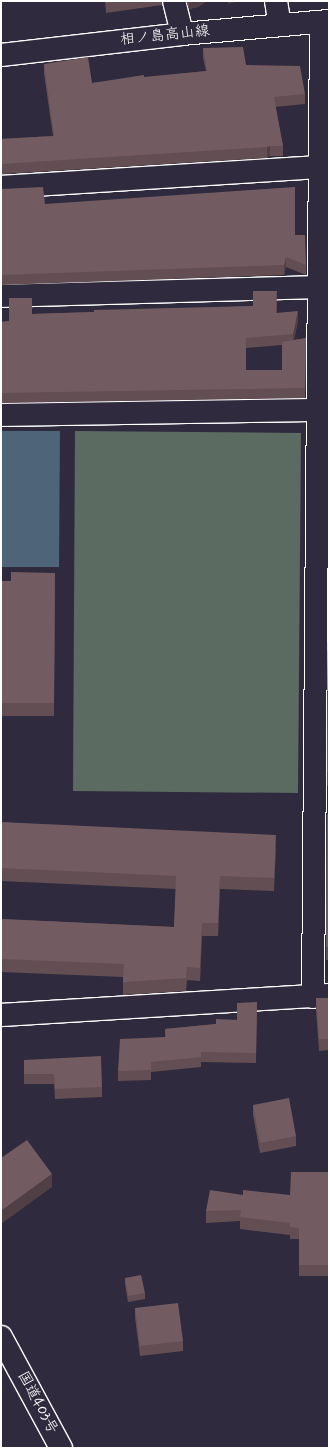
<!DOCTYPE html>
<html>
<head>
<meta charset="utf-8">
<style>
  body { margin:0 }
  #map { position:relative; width:330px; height:1449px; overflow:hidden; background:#2f2a3d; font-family:Mynerve,"Klee One",sans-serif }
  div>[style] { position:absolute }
  .green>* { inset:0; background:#5c6b62 }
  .water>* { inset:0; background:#4e6479 }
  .roads { filter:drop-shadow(1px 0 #fff) drop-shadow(-1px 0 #fff) drop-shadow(0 1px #fff) drop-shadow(0 -1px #fff) }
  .minor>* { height:22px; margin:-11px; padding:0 11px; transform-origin:11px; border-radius:11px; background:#2f2a3d }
  .secondary>* { height:22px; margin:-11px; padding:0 11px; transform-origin:11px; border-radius:11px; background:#2f2a3d }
  .trunk>* { height:22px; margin:-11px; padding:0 11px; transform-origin:11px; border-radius:11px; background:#2f2a3d }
  .wall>* { inset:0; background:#634e54 }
  .shaded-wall>* { inset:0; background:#504045 }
  .building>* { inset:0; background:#735b62 }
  span { translate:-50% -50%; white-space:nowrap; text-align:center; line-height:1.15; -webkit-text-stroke:3px #2f2a3d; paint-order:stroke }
  .street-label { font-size:15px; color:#fff }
  .frame { position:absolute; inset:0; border:2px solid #fff; pointer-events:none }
</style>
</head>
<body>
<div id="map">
  <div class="green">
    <div style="clip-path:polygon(75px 431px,301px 433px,298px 793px,73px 791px)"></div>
  </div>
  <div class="water">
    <div style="clip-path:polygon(1px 431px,60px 431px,59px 567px,1px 567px)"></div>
  </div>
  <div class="roads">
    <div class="minor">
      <div style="left:174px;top:1px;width:34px;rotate:76deg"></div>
      <div style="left:276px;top:1px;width:24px;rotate:81deg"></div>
      <div style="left:1px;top:187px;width:320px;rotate:-3.6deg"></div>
      <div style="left:1px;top:296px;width:317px;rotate:-1.6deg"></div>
      <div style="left:1px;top:415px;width:316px;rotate:-0.9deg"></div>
      <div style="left:313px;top:997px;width:975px;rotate:-89.53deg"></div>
      <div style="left:1px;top:1015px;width:329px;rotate:-3.5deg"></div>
    </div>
    <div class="secondary">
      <div style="left:1px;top:55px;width:182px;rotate:-6.6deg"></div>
      <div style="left:182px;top:34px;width:148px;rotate:-5.1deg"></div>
    </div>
    <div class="trunk">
      <div style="left:1px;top:1337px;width:126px;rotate:61.6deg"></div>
    </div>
  </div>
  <div class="wall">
    <div style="clip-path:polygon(105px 1px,162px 1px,162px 5px,106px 13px)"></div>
    <div style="clip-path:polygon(186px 1px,207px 1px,198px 7px,189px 9px)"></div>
    <div style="clip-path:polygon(203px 48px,246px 65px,305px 94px,305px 104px,275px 107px,283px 146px,283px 156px,270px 156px,267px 158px,1px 174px,1px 139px,53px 136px,44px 74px,44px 64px,92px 83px,206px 71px,203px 58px)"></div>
    <div style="clip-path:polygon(1px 189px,45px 204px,295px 235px,306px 265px,306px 275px,286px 267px,284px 275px,1px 285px)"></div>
    <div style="clip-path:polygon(evenodd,277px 301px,277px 313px,298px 321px,294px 340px,306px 338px,305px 398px,1px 403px,1px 322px,9px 321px,32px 314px,94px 312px,253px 306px,277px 301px,282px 345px,282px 370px,246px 370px,246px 348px,282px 345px)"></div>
    <div style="clip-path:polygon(55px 573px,54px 716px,1px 716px,1px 581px,11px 581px)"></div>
    <div style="clip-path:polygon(328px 638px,329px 638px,329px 786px,327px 786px)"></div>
    <div style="clip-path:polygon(327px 814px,329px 814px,329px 960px,326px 960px)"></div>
    <div style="clip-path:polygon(1px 822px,276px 848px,274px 891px,220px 889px,218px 936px,202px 936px,200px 981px,187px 980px,186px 991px,123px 995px,123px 977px,1px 972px,1px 919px,174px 927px,176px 889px,1px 881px)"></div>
    <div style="clip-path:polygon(316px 998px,329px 998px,329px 1050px,319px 1051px,316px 1010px)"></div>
    <div style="clip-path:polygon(257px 1002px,256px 1063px,201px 1062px,201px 1067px,151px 1072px,151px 1080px,118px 1081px,118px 1071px,165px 1037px,165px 1029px,216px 1024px,237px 1020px)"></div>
    <div style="clip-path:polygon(24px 1060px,102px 1087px,102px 1097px,55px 1099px,54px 1084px,24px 1084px)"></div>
    <div style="clip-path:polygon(253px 1105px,296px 1136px,296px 1146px,260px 1153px,253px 1115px)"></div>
    <div style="clip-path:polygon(243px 1195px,329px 1203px,329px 1276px,299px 1276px,299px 1239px,290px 1239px,290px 1235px,240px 1229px,240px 1221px,206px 1223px,206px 1211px)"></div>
    <div style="clip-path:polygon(125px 1278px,145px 1293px,145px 1299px,128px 1302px,125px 1284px)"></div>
    <div style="clip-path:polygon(135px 1308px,183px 1341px,183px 1351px,140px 1356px,135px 1318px)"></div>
  </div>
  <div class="shaded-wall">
    <div style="clip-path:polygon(189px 1px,207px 1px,198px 7px,189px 9px)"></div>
    <div style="clip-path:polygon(228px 1px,240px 1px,228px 4px)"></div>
    <div style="clip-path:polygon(270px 146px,270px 156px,267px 158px,267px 147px)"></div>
    <div style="clip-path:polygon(286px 257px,286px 267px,284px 275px,284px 265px)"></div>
    <div style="clip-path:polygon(277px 291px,277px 301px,276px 323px,276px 313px)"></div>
    <div style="clip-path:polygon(298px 311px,298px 321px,293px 344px,293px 334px)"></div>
    <div style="clip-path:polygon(276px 835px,276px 848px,274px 891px,274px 878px)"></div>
    <div style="clip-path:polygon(220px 876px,220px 889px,218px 936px,218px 923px)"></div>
    <div style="clip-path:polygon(202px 923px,202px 936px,200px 981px,200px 968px)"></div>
    <div style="clip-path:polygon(52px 1174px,52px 1187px,1px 1224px,1px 1211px)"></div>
  </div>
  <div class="building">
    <div style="clip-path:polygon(106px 1px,119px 1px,106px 3px)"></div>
    <div style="clip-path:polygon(243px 47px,246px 65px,300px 66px,305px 94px,274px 97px,283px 146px,270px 146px,267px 147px,1px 164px,1px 139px,54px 136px,44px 64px,88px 57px,92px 83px,144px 75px,144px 77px,207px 71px,203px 48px)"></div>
    <div style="clip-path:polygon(43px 187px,45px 204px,295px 187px,295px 235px,305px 235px,306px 265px,286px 257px,284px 265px,1px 275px,1px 189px)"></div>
    <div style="clip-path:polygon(253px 291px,277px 291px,276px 313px,298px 311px,293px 334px,246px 338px,246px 370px,282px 370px,282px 342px,306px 338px,305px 388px,1px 393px,1px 322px,9px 321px,9px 298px,32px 298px,32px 314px,94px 312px,94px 310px,253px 306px)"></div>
    <div style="clip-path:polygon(11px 572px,55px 573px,54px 703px,1px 703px,1px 581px,11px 581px)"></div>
    <div style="clip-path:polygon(328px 638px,329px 638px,329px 772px,327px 772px)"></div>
    <div style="clip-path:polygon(327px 814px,329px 814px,329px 947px,326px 947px)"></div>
    <div style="clip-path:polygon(1px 822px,276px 835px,274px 878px,220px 876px,218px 923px,202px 923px,200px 968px,187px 967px,186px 978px,123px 982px,124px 964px,1px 959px,1px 919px,174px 927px,176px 876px,1px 868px)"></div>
    <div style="clip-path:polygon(316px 998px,329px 998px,329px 1039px,319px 1039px)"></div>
    <div style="clip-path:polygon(257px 1002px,256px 1053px,201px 1052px,201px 1057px,151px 1062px,151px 1070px,118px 1071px,120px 1039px,166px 1037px,165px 1029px,216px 1024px,216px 1019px,237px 1020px,237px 1003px)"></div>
    <div style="clip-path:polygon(101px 1056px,102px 1087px,55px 1089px,54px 1074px,24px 1074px,24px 1060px)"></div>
    <div style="clip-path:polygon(289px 1098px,296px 1136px,260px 1143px,253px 1105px)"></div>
    <div style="clip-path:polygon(27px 1140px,52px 1174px,1px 1211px,1px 1158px)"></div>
    <div style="clip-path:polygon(291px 1172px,328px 1172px,328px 1203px,329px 1203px,329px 1265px,299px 1265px,299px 1228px,290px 1227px,290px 1223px,240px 1217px,241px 1210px,206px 1211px,210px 1190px,243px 1195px,243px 1190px,290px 1195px)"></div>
    <div style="clip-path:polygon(141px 1275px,145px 1293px,128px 1296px,125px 1278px)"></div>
    <div style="clip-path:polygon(178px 1303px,183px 1341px,140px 1346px,135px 1308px)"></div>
  </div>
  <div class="street-label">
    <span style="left:165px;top:36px;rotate:-6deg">相ノ島高山線</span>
    <span style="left:37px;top:1403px;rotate:62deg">国道403号</span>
  </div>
  <div class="frame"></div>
</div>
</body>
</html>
